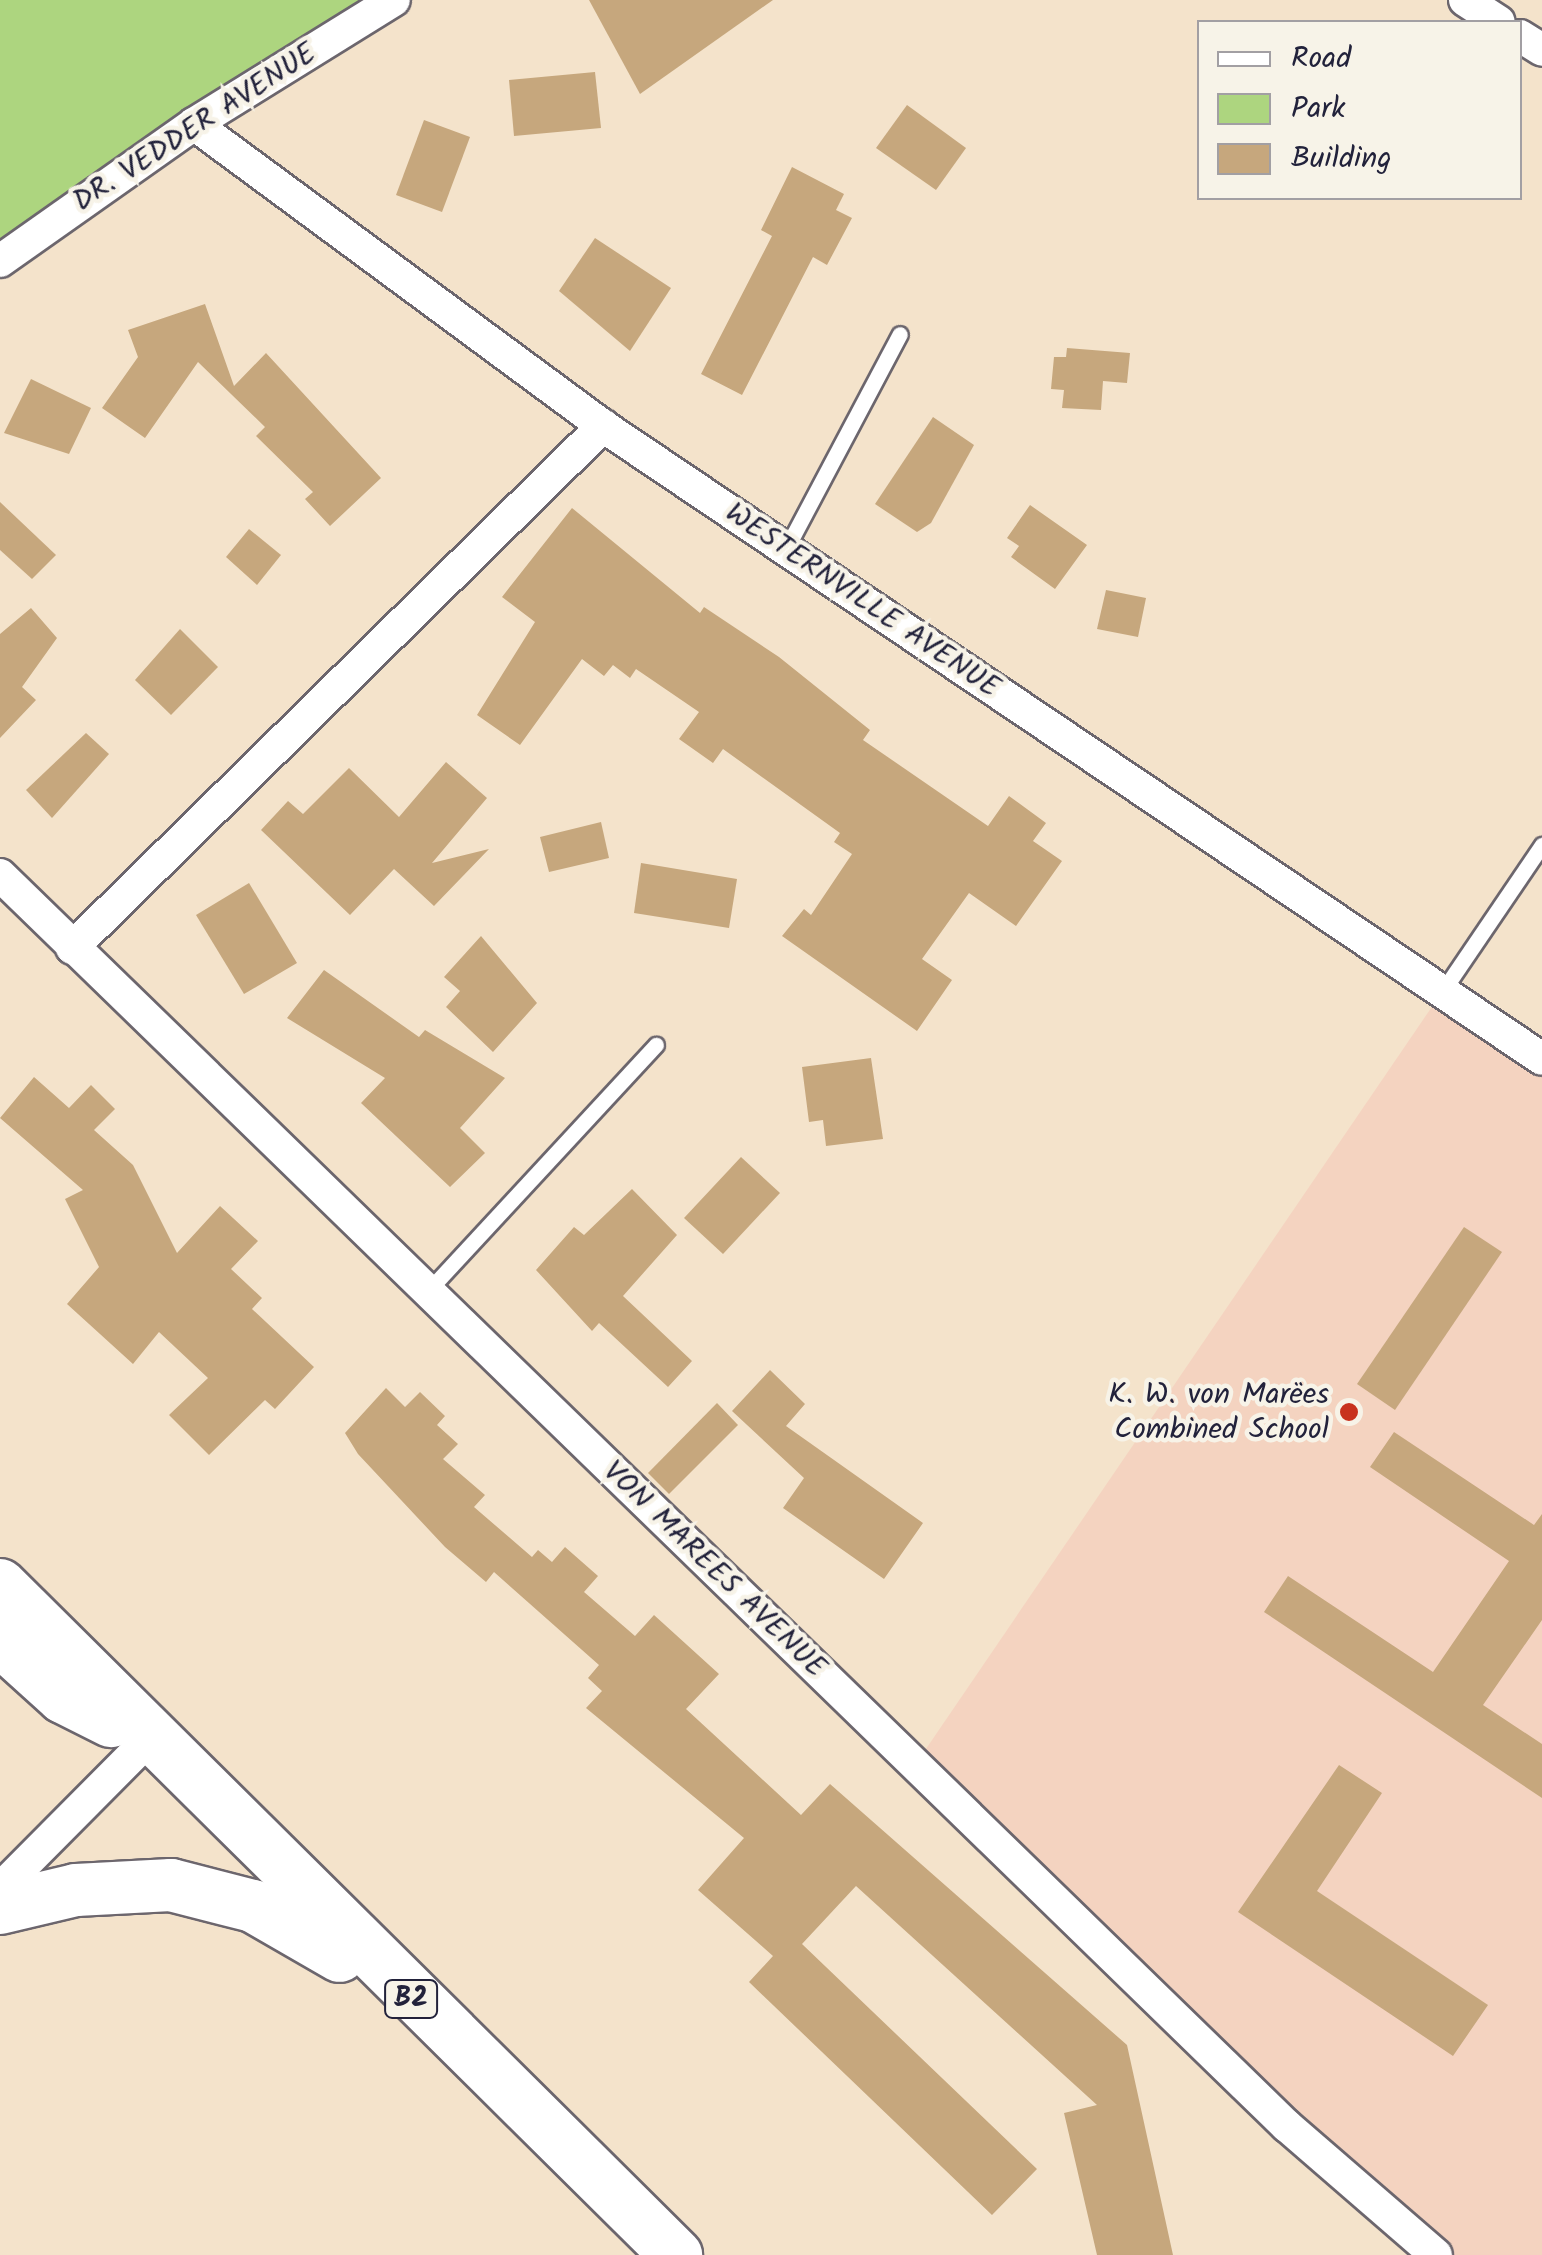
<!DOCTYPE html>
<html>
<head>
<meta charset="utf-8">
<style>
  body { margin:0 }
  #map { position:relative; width:1542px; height:2255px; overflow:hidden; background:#f4e3cb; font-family:Kalam,sans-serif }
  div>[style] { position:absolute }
  .built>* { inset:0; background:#f4d3c0 }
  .green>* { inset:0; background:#add57f }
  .building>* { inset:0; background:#c6a77d }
  .roads { filter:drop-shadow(2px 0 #6c666d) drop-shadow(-2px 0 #6c666d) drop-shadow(0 2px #6c666d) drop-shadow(0 -2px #6c666d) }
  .service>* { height:15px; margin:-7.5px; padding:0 7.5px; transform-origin:7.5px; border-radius:7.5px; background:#fff }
  .minor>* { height:32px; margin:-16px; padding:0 16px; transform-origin:16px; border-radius:16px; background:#fff }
  .trunk>* { height:52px; margin:-26px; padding:0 26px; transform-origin:26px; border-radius:26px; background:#fff }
  .dots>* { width:28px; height:28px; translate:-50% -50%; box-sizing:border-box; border:5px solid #f7f3e8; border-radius:50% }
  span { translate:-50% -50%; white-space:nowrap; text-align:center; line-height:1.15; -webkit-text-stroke:9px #f7f3e8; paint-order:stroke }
  .shield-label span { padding:2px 8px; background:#f7f3e8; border:2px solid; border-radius:8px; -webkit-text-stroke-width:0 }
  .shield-label { font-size:28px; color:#22223b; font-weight:700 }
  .street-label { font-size:30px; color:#22223b }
  .poi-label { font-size:30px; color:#22223b }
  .right { translate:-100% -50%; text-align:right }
  .legend { position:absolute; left:1197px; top:20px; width:325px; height:180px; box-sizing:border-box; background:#f7f3e8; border:2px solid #a29fa3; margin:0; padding:12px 18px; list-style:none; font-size:30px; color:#22223b }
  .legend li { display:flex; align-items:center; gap:20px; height:50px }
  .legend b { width:50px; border:2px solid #a29fa3 }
</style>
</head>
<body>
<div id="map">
  <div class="built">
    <div style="clip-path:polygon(1442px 992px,1542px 1059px,1542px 2255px,1426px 2255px,915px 1765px)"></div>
  </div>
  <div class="green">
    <div style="clip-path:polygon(0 0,394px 0,0 261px)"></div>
  </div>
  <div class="building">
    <div style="clip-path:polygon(589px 0,773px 0,640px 94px)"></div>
    <div style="clip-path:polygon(595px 72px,601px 128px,514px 136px,509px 80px)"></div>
    <div style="clip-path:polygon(907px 105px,966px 148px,936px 190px,876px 148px)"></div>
    <div style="clip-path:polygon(424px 120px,470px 137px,442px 212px,396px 195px)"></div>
    <div style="clip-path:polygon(792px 167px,844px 194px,836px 210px,852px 218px,827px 265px,813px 257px,742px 395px,701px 374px,772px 236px,761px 230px)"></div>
    <div style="clip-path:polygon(595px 238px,671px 288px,630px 351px,559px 291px)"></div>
    <div style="clip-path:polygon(205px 304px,234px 386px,266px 353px,381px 478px,330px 526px,305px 499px,313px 492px,256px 436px,265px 427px,198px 362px,145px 438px,102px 408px,138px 357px,128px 330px)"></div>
    <div style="clip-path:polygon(1067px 348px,1130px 353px,1127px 383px,1103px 381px,1101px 410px,1062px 408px,1064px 390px,1051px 389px,1054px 357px,1066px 357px)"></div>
    <div style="clip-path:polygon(31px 379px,91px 408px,69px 454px,4px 433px)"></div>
    <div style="clip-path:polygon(933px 417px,974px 445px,931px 523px,917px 532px,875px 504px)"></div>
    <div style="clip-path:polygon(0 502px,56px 555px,32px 579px,0 550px)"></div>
    <div style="clip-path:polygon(1030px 505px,1087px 545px,1055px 589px,1011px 557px,1019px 546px,1007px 538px)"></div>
    <div style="clip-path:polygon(572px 508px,700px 613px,704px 607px,779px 657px,870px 730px,863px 740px,988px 826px,1009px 796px,1046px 823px,1033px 841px,1062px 861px,1016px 926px,969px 893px,922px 959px,952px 980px,917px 1031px,782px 936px,804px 909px,811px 915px,852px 854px,834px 842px,840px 833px,723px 749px,713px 763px,679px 739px,699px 712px,636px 669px,630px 678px,613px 665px,604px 676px,582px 659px,520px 745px,477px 715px,535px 622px,502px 597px)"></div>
    <div style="clip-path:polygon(249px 529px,281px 555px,257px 585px,226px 557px)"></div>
    <div style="clip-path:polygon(1106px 590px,1146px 598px,1138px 637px,1097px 629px)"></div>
    <div style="clip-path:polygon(31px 608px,57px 638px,22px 687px,36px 700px,0 738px,0 634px)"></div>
    <div style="clip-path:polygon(180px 629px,218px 667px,171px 715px,135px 680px)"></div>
    <div style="clip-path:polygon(86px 733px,109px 754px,52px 818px,26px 790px)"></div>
    <div style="clip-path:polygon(446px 762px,487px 798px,432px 863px,489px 849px,434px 906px,394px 869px,350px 915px,261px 830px,288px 801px,303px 814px,349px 768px,399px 817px)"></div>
    <div style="clip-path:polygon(601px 822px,609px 858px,549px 872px,540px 837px)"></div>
    <div style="clip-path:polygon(641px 863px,737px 879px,729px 928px,634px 913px)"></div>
    <div style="clip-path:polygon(249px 883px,297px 963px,244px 994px,196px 915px)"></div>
    <div style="clip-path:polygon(481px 936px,537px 1003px,493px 1052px,446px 1007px,460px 991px,444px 977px)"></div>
    <div style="clip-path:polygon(324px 970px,419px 1037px,425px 1030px,505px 1078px,460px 1128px,485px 1153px,450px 1187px,361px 1103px,385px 1078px,287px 1018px)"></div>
    <div style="clip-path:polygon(871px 1058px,883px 1139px,826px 1146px,823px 1120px,809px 1122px,802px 1067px)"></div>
    <div style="clip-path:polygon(34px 1077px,69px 1108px,91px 1085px,115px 1109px,94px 1130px,133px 1165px,177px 1253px,220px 1206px,258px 1241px,231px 1269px,262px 1298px,252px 1309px,314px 1367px,275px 1409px,265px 1400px,209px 1455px,169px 1415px,208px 1378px,159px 1332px,133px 1364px,67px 1304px,99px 1267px,65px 1199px,83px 1190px,0 1118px)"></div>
    <div style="clip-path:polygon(741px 1157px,780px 1193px,723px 1254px,684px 1218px)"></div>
    <div style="clip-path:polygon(632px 1189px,677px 1235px,623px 1296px,692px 1361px,668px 1387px,599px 1323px,592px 1331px,536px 1270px,574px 1227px,584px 1235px)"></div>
    <div style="clip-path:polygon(1464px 1227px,1502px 1252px,1395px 1410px,1357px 1384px)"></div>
    <div style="clip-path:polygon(770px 1370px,805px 1404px,786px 1426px,923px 1523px,884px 1579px,783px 1508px,804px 1478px,732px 1411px)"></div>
    <div style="clip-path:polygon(386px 1388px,405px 1407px,420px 1392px,445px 1416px,437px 1425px,458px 1444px,443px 1459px,485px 1495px,474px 1507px,532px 1557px,538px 1550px,552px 1562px,565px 1547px,598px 1576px,584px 1592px,635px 1636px,654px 1615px,719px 1674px,686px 1709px,801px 1815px,830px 1784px,1127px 2045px,1173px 2255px,1097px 2255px,1064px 2113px,1097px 2105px,856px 1886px,802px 1944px,1037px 2169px,992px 2215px,749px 1982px,773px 1956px,698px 1890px,744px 1838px,586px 1708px,602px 1691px,588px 1678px,599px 1665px,494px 1572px,486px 1582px,445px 1547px,358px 1454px,345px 1433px)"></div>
    <div style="clip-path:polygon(717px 1403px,738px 1425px,669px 1494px,648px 1473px)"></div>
    <div style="clip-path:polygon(1394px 1432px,1534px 1525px,1542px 1514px,1542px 1620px,1483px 1705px,1542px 1744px,1542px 1798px,1264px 1612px,1288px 1576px,1433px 1672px,1509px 1561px,1370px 1467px)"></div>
    <div style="clip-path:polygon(1339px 1765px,1382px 1793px,1317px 1891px,1488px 2005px,1453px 2056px,1238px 1912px)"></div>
  </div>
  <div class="roads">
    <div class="service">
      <div style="left:786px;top:549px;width:243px;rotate:-62.1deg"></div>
      <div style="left:1442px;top:992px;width:178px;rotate:-55.8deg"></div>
      <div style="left:427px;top:1292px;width:337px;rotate:-47.2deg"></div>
    </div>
    <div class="minor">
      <div style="left:1465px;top:0;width:40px;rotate:32.9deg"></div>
      <div style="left:1520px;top:36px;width:26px;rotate:32deg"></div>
      <div style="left:194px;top:124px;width:508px;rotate:36.44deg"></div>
      <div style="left:603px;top:426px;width:1132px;rotate:33.98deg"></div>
      <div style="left:0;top:261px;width:237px;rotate:-35.2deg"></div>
      <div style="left:194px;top:124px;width:235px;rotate:-31.8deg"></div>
      <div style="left:0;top:875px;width:1795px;rotate:44.19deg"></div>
      <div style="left:1287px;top:2126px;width:197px;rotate:40.9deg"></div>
      <div style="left:72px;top:948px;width:745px;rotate:-44.51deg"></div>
      <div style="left:0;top:1889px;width:210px;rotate:-45.2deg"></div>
    </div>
    <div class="trunk">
      <div style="left:0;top:1585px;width:952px;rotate:44.74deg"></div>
      <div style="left:0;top:1640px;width:85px;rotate:42.1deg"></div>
      <div style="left:63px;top:1697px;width:54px;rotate:26.6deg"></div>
      <div style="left:0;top:1908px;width:78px;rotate:-13.3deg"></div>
      <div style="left:76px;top:1890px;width:95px;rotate:-3deg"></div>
      <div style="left:171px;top:1885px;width:85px;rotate:14.4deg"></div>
      <div style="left:253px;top:1906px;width:100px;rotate:29.9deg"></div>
    </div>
  </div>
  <div class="dots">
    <div style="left:1349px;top:1412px;background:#c8321e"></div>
  </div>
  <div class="shield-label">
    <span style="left:411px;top:1999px">B2</span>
  </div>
  <div class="street-label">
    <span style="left:195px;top:128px;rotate:-33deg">DR. VEDDER AVENUE</span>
    <span style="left:862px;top:601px;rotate:34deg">WESTERNVILLE AVENUE</span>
    <span style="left:714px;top:1570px;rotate:44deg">VON MAREES AVENUE</span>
  </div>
  <div class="poi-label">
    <span class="right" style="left:1329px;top:1412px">K. W. von Marëes<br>Combined School</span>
  </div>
  <ul class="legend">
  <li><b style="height:12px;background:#fff"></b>Road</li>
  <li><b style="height:28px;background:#add57f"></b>Park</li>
  <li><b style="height:28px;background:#c6a77d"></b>Building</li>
  </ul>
</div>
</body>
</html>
